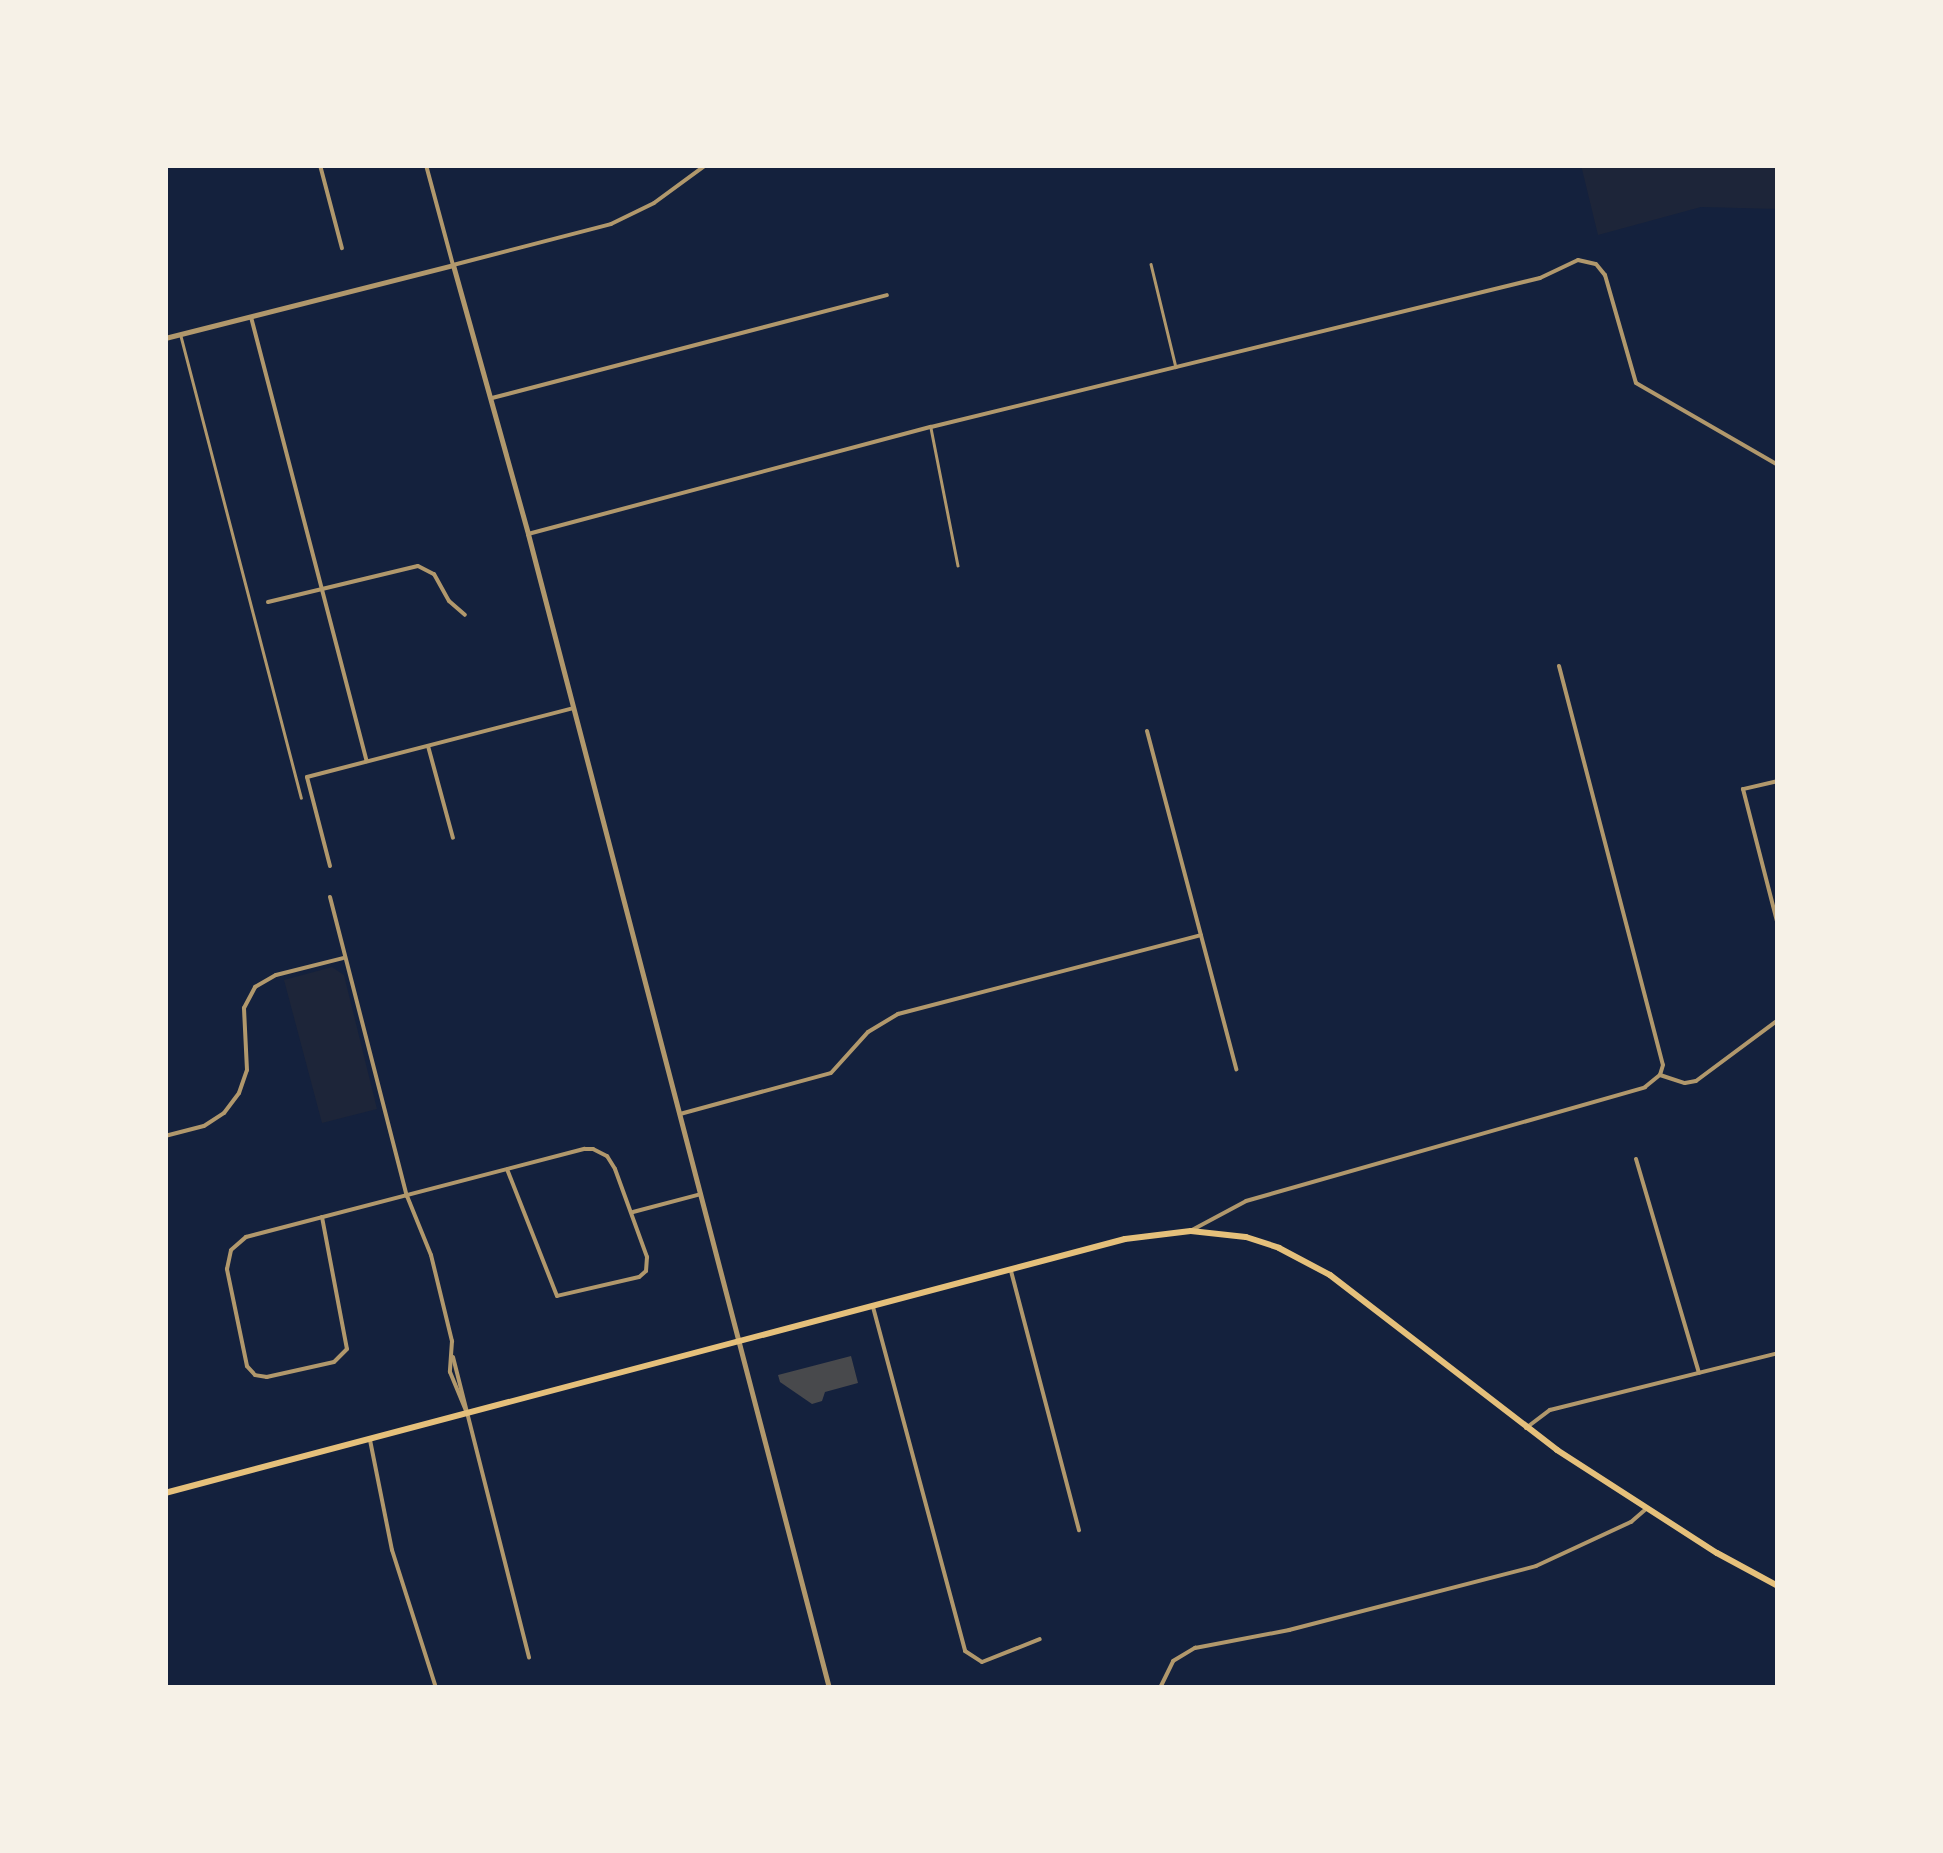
<!DOCTYPE html>
<html>
<head>
<meta charset="utf-8">
<style>
  body { margin:0 }
  #map { position:relative; width:1943px; height:1853px; overflow:hidden; background:#14213d; font-family:"Golos Text",sans-serif }
  div>[style] { position:absolute }
  .green>* { inset:0; background:#1d2539 }
  .building>* { inset:0; background:#48494c }
  .service>* { height:2.5px; margin:-1.25px; padding:0 1.25px; transform-origin:1.25px; border-radius:1.25px; background:#b1986c }
  .minor>* { height:4px; margin:-2px; padding:0 2px; transform-origin:2px; border-radius:2px; background:#b1986c }
  .tertiary>* { height:5px; margin:-2.5px; padding:0 2.5px; transform-origin:2.5px; border-radius:2.5px; background:#b1986c }
  .secondary>* { height:6px; margin:-3px; padding:0 3px; transform-origin:3px; border-radius:3px; background:#e5c07b }
  span { translate:-50% -50%; white-space:nowrap; text-align:center; line-height:1.15; -webkit-text-stroke:8px #f6f1e7; paint-order:stroke }
  .frame { position:absolute; inset:0; border:168px solid #f6f1e7; pointer-events:none }
</style>
</head>
<body>
<div id="map">
  <div class="green">
    <div style="clip-path:polygon(1581px 165px,1778px 165px,1778px 209px,1701px 207px,1598px 235px)"></div>
    <div style="clip-path:polygon(332px 967px,344px 975px,377px 1109px,322px 1123px,284px 980px)"></div>
  </div>
  <div class="building">
    <div style="clip-path:polygon(851px 1356px,858px 1383px,825px 1392px,822px 1401px,812px 1404px,780px 1382px,778px 1375px)"></div>
  </div>
  <div class="service">
    <div style="left:1151px;top:264px;width:106px;rotate:76.4deg"></div>
    <div style="left:181px;top:336px;width:477px;rotate:75.4deg"></div>
    <div style="left:931px;top:428px;width:140px;rotate:78.9deg"></div>
  </div>
  <div class="minor">
    <div style="left:320px;top:165px;width:86px;rotate:75.2deg"></div>
    <div style="left:426px;top:165px;width:104px;rotate:74.9deg"></div>
    <div style="left:453px;top:265px;width:163px;rotate:-14.5deg"></div>
    <div style="left:611px;top:224px;width:48px;rotate:-26deg"></div>
    <div style="left:654px;top:203px;width:64px;rotate:-36.2deg"></div>
    <div style="left:251px;top:317px;width:459px;rotate:75.4deg"></div>
    <div style="left:492px;top:398px;width:408px;rotate:-14.6deg"></div>
    <div style="left:528px;top:534px;width:417px;rotate:-14.9deg"></div>
    <div style="left:931px;top:427px;width:627px;rotate:-13.75deg"></div>
    <div style="left:1540px;top:278px;width:42px;rotate:-25.3deg"></div>
    <div style="left:1578px;top:260px;width:18px;rotate:13deg"></div>
    <div style="left:1596px;top:264px;width:14px;rotate:51deg"></div>
    <div style="left:1605px;top:275px;width:112px;rotate:74deg"></div>
    <div style="left:1636px;top:383px;width:164px;rotate:30deg"></div>
    <div style="left:268px;top:602px;width:154px;rotate:-13.5deg"></div>
    <div style="left:418px;top:566px;width:18px;rotate:27deg"></div>
    <div style="left:434px;top:574px;width:31px;rotate:61deg"></div>
    <div style="left:449px;top:601px;width:21px;rotate:41deg"></div>
    <div style="left:1559px;top:666px;width:412px;rotate:75.4deg"></div>
    <div style="left:1663px;top:1065px;width:10px;rotate:107deg"></div>
    <div style="left:1147px;top:731px;width:350px;rotate:75.2deg"></div>
    <div style="left:428px;top:746px;width:95px;rotate:74.8deg"></div>
    <div style="left:1778px;top:781px;width:36px;rotate:167deg"></div>
    <div style="left:1743px;top:789px;width:140px;rotate:75.6deg"></div>
    <div style="left:330px;top:866px;width:92px;rotate:-104.5deg"></div>
    <div style="left:307px;top:777px;width:275px;rotate:-14.5deg"></div>
    <div style="left:330px;top:897px;width:309px;rotate:75.6deg"></div>
    <div style="left:407px;top:1196px;width:64px;rotate:67.9deg"></div>
    <div style="left:431px;top:1255px;width:89px;rotate:76.3deg"></div>
    <div style="left:452px;top:1341px;width:31px;rotate:94deg"></div>
    <div style="left:450px;top:1372px;width:44px;rotate:67.5deg"></div>
    <div style="left:1660px;top:1075px;width:26px;rotate:18deg"></div>
    <div style="left:1685px;top:1083px;width:11px;rotate:-10deg"></div>
    <div style="left:1696px;top:1081px;width:102px;rotate:-36.6deg"></div>
    <div style="left:680px;top:1114px;width:156px;rotate:-15.2deg"></div>
    <div style="left:831px;top:1073px;width:55px;rotate:-47.9deg"></div>
    <div style="left:868px;top:1032px;width:35px;rotate:-31deg"></div>
    <div style="left:898px;top:1014px;width:313px;rotate:-14.6deg"></div>
    <div style="left:165px;top:1136px;width:40px;rotate:-14.4deg"></div>
    <div style="left:204px;top:1126px;width:24px;rotate:-33deg"></div>
    <div style="left:224px;top:1113px;width:25px;rotate:-53deg"></div>
    <div style="left:239px;top:1093px;width:24px;rotate:-71deg"></div>
    <div style="left:247px;top:1070px;width:62px;rotate:-92.8deg"></div>
    <div style="left:244px;top:1008px;width:24px;rotate:-62deg"></div>
    <div style="left:255px;top:987px;width:24px;rotate:-30deg"></div>
    <div style="left:276px;top:975px;width:69px;rotate:-14.2deg"></div>
    <div style="left:1636px;top:1159px;width:223px;rotate:73.6deg"></div>
    <div style="left:633px;top:1212px;width:70px;rotate:-14.8deg"></div>
    <div style="left:322px;top:1217px;width:134px;rotate:79.3deg"></div>
    <div style="left:347px;top:1349px;width:18px;rotate:135deg"></div>
    <div style="left:334px;top:1362px;width:69px;rotate:167.4deg"></div>
    <div style="left:267px;top:1377px;width:12px;rotate:-171deg"></div>
    <div style="left:255px;top:1375px;width:12px;rotate:-132deg"></div>
    <div style="left:247px;top:1366px;width:99px;rotate:-101.7deg"></div>
    <div style="left:227px;top:1269px;width:19px;rotate:-78deg"></div>
    <div style="left:231px;top:1250px;width:20px;rotate:-41deg"></div>
    <div style="left:246px;top:1237px;width:350px;rotate:-14.6deg"></div>
    <div style="left:585px;top:1149px;width:8px"></div>
    <div style="left:593px;top:1149px;width:16px;rotate:27deg"></div>
    <div style="left:607px;top:1156px;width:15px;rotate:58deg"></div>
    <div style="left:615px;top:1169px;width:94px;rotate:70deg"></div>
    <div style="left:647px;top:1257px;width:14px;rotate:94deg"></div>
    <div style="left:646px;top:1271px;width:9px;rotate:139deg"></div>
    <div style="left:639px;top:1277px;width:84px;rotate:167deg"></div>
    <div style="left:557px;top:1296px;width:136px;rotate:-111.5deg"></div>
    <div style="left:1192px;top:1230px;width:61px;rotate:-28.2deg"></div>
    <div style="left:1246px;top:1201px;width:415px;rotate:-15.9deg"></div>
    <div style="left:1645px;top:1087px;width:19px;rotate:-39deg"></div>
    <div style="left:1011px;top:1271px;width:268px;rotate:75.3deg"></div>
    <div style="left:873px;top:1307px;width:356px;rotate:75deg"></div>
    <div style="left:965px;top:1651px;width:20px;rotate:33deg"></div>
    <div style="left:982px;top:1662px;width:62px;rotate:-21.6deg"></div>
    <div style="left:453px;top:1357px;width:310px;rotate:75.8deg"></div>
    <div style="left:1526px;top:1428px;width:30px;rotate:-37deg"></div>
    <div style="left:1550px;top:1410px;width:235px;rotate:-14deg"></div>
    <div style="left:370px;top:1440px;width:112px;rotate:78.7deg"></div>
    <div style="left:392px;top:1550px;width:145px;rotate:72.3deg"></div>
    <div style="left:1160px;top:1688px;width:30px;rotate:-64deg"></div>
    <div style="left:1173px;top:1661px;width:26px;rotate:-31deg"></div>
    <div style="left:1195px;top:1648px;width:96px;rotate:-10.8deg"></div>
    <div style="left:1289px;top:1630px;width:255px;rotate:-14.5deg"></div>
    <div style="left:1536px;top:1566px;width:105px;rotate:-24.9deg"></div>
    <div style="left:1631px;top:1522px;width:21px;rotate:-41deg"></div>
  </div>
  <div class="tertiary">
    <div style="left:165px;top:338px;width:297px;rotate:-14.2deg"></div>
    <div style="left:453px;top:265px;width:279px;rotate:74.4deg"></div>
    <div style="left:528px;top:534px;width:1193px;rotate:75.38deg"></div>
  </div>
  <div class="secondary">
    <div style="left:165px;top:1493px;width:993px;rotate:-14.82deg"></div>
    <div style="left:1125px;top:1239px;width:66px;rotate:-6.9deg"></div>
    <div style="left:1191px;top:1231px;width:55px;rotate:6.2deg"></div>
    <div style="left:1246px;top:1237px;width:35px;rotate:18deg"></div>
    <div style="left:1279px;top:1248px;width:58px;rotate:27.9deg"></div>
    <div style="left:1330px;top:1275px;width:287px;rotate:37.6deg"></div>
    <div style="left:1557px;top:1450px;width:190px;rotate:32.8deg"></div>
    <div style="left:1717px;top:1553px;width:69px;rotate:28.4deg"></div>
  </div>
  <div class="frame"></div>
</div>
</body>
</html>
